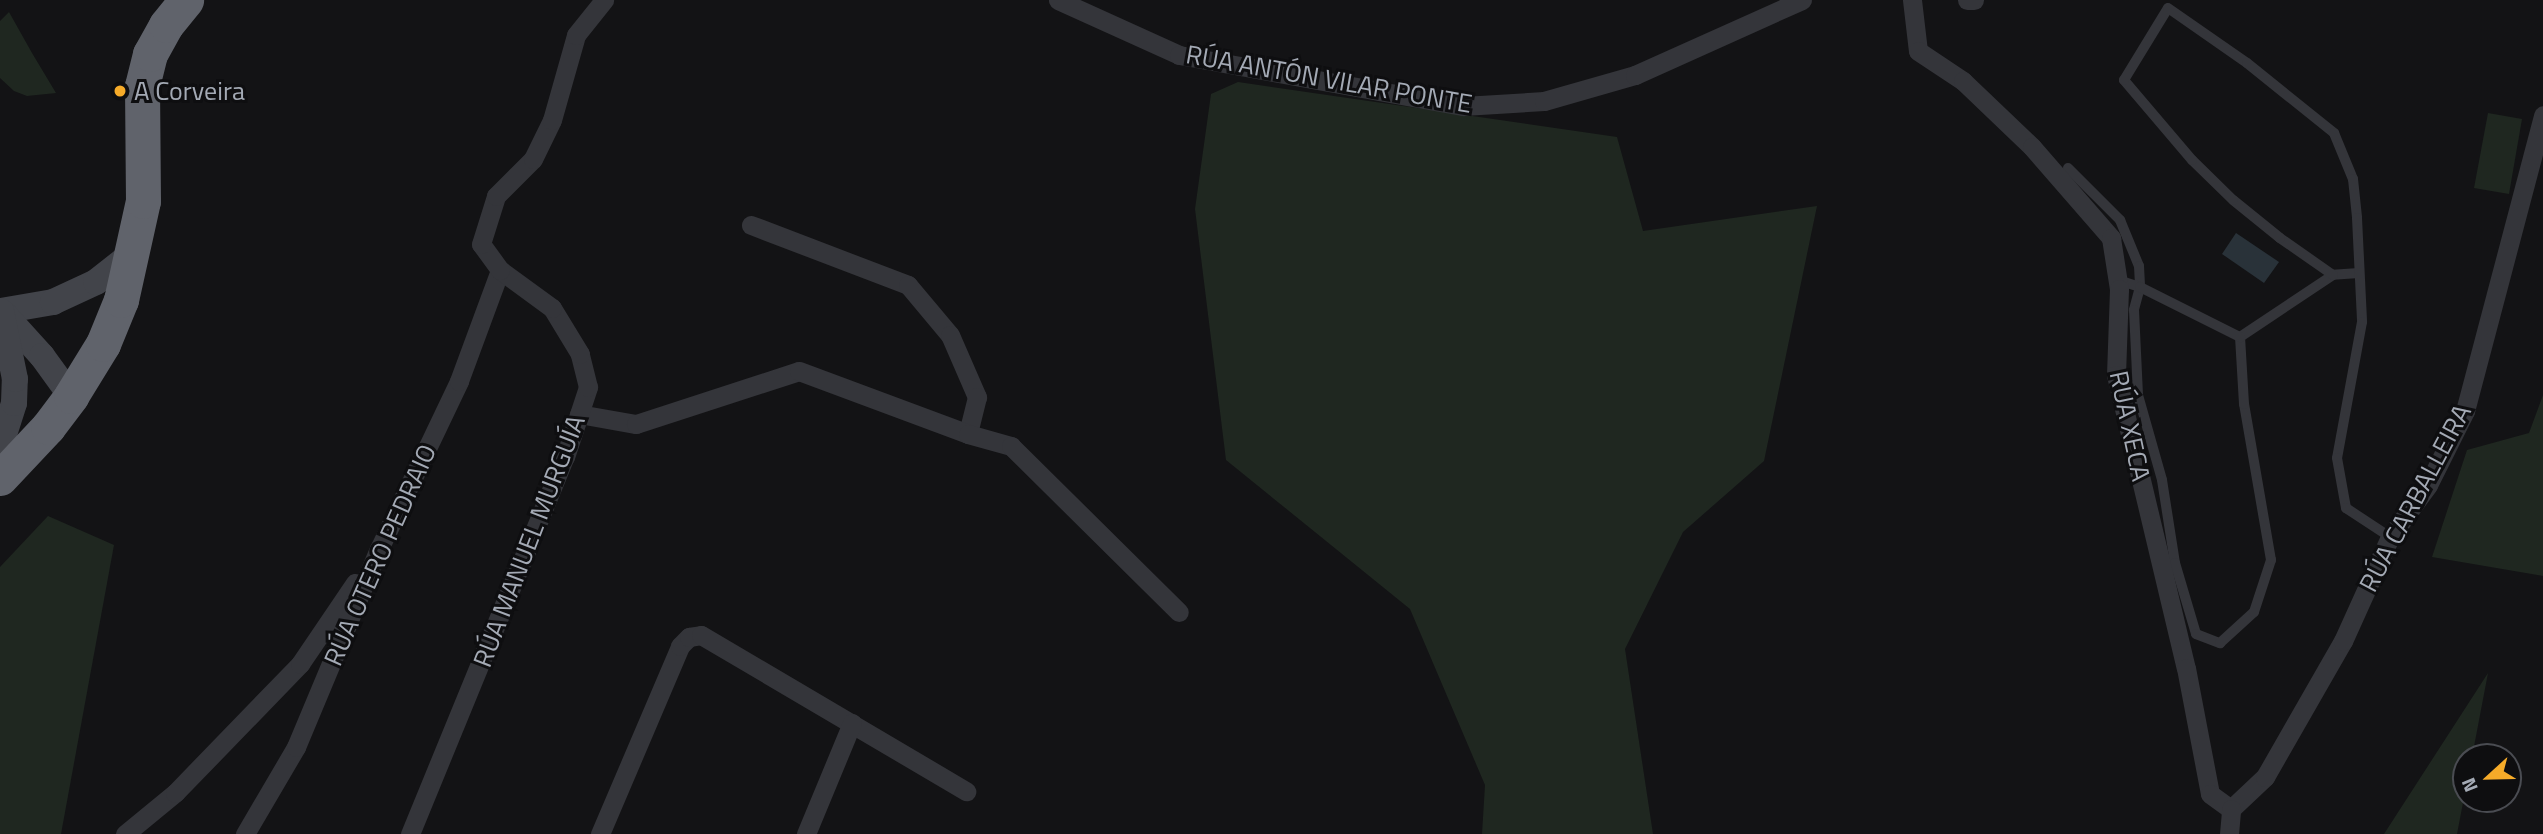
<!DOCTYPE html>
<html>
<head>
<meta charset="utf-8">
<style>
  body { margin:0 }
  #map { position:relative; width:2543px; height:834px; overflow:hidden; background:#131315; font-family:"Titillium Web",sans-serif }
  div>[style] { position:absolute }
  .green>* { inset:0; background:#1f2720 }
  .water>* { inset:0; background:#293239 }
  .lane>* { height:10px; margin:-5px; padding:0 5px; transform-origin:5px; border-radius:5px; background:#34353a }
  .street>* { height:19px; margin:-9.5px; padding:0 9.5px; transform-origin:9.5px; border-radius:9.5px; background:#34353a }
  .secondary>* { height:26px; margin:-13px; padding:0 13px; transform-origin:13px; border-radius:13px; background:#42444a }
  .highway>* { height:35px; margin:-17.5px; padding:0 17.5px; transform-origin:17.5px; border-radius:17.5px; background:#60636b }
  .dots>* { width:19px; height:19px; translate:-50% -50%; box-sizing:border-box; border:4px solid #0e0e10; border-radius:50% }
  span { translate:-50% -50%; white-space:nowrap; text-align:center; line-height:1.15; -webkit-text-stroke:6px #0e0e10; paint-order:stroke }
  .street-label { font-size:26px; color:#a4aab5 }
  .poi-label { font-size:26px; color:#a4aab5 }
  .left { translate:0 -50%; text-align:left }
  .north { position:absolute; left:2452px; top:743px; width:70px; height:70px; box-sizing:border-box; background:#0e0e10; border:2px solid #4a4c52; border-radius:50%; rotate:248deg; font-size:19px; font-weight:700; line-height:28px; text-align:center; color:#a4aab5 }
  .north::after { content:''; display:block; margin:auto; width:24px; height:32px; background:#f6ab29; clip-path:polygon(50% 0,100% 100%,50% 72%,0 100%) }
</style>
</head>
<body>
<div id="map">
  <div class="green">
    <div style="clip-path:polygon(9px 12px,32px 53px,56px 93px,27px 96px,14px 91px,0 78px,0 21px)"></div>
    <div style="clip-path:polygon(1238px 82px,1617px 137px,1643px 231px,1817px 206px,1764px 461px,1683px 532px,1625px 649px,1653px 834px,1482px 834px,1485px 785px,1410px 609px,1226px 460px,1195px 209px,1211px 94px)"></div>
    <div style="clip-path:polygon(2488px 113px,2522px 119px,2509px 194px,2474px 188px)"></div>
    <div style="clip-path:polygon(2543px 395px,2543px 576px,2432px 557px,2467px 450px,2529px 433px)"></div>
    <div style="clip-path:polygon(48px 516px,114px 545px,61px 834px,0 834px,0 567px)"></div>
    <div style="clip-path:polygon(2488px 673px,2472px 757px,2466px 757px,2466px 787px,2457px 834px,2384px 834px)"></div>
  </div>
  <div class="water">
    <div style="clip-path:polygon(2236px 233px,2279px 262px,2264px 283px,2222px 254px)"></div>
  </div>
  <div class="lane">
    <div style="left:2068px;top:168px;width:74px;rotate:45deg"></div>
    <div style="left:2120px;top:220px;width:50px;rotate:67.6deg"></div>
    <div style="left:2139px;top:266px;width:21px;rotate:87deg"></div>
    <div style="left:2140px;top:287px;width:24px;rotate:105deg"></div>
    <div style="left:2134px;top:310px;width:85px;rotate:87.3deg"></div>
    <div style="left:2138px;top:395px;width:88px;rotate:74.2deg"></div>
    <div style="left:2162px;top:480px;width:84px;rotate:81.1deg"></div>
    <div style="left:2175px;top:563px;width:74px;rotate:73.5deg"></div>
    <div style="left:2196px;top:634px;width:26px;rotate:21deg"></div>
    <div style="left:2220px;top:643px;width:46px;rotate:-42.4deg"></div>
    <div style="left:2254px;top:612px;width:55px;rotate:-71.9deg"></div>
    <div style="left:2271px;top:560px;width:158px;rotate:-99.8deg"></div>
    <div style="left:2244px;top:404px;width:67px;rotate:-93.4deg"></div>
    <div style="left:2240px;top:337px;width:112px;rotate:-33.7deg"></div>
    <div style="left:2359px;top:273px;width:26px;rotate:176deg"></div>
    <div style="left:2333px;top:275px;width:65px;rotate:-145.1deg"></div>
    <div style="left:2280px;top:238px;width:60px;rotate:-141deg"></div>
    <div style="left:2233px;top:200px;width:57px;rotate:-135.7deg"></div>
    <div style="left:2192px;top:160px;width:105px;rotate:-130.4deg"></div>
    <div style="left:2124px;top:80px;width:84px;rotate:-58.6deg"></div>
    <div style="left:2168px;top:8px;width:96px;rotate:34.8deg"></div>
    <div style="left:2247px;top:63px;width:112px;rotate:38.8deg"></div>
    <div style="left:2334px;top:133px;width:50px;rotate:67.6deg"></div>
    <div style="left:2353px;top:179px;width:39px;rotate:84deg"></div>
    <div style="left:2357px;top:218px;width:104px;rotate:87.2deg"></div>
    <div style="left:2362px;top:322px;width:138px;rotate:100.4deg"></div>
    <div style="left:2337px;top:458px;width:51px;rotate:79.8deg"></div>
    <div style="left:2346px;top:508px;width:53px;rotate:33.4deg"></div>
    <div style="left:2118px;top:280px;width:23px;rotate:18deg"></div>
    <div style="left:2140px;top:287px;width:112px;rotate:26.6deg"></div>
  </div>
  <div class="street">
    <div style="left:1058px;top:0;width:133px;rotate:24.4deg"></div>
    <div style="left:1179px;top:55px;width:289px;rotate:10.2deg"></div>
    <div style="left:1463px;top:106px;width:81px;rotate:-3.5deg"></div>
    <div style="left:1544px;top:101px;width:95px;rotate:-15.9deg"></div>
    <div style="left:1635px;top:75px;width:183px;rotate:-24.2deg"></div>
    <div style="left:1912px;top:0;width:51px;rotate:83.3deg"></div>
    <div style="left:1918px;top:51px;width:54px;rotate:33.7deg"></div>
    <div style="left:1963px;top:81px;width:95px;rotate:43.7deg"></div>
    <div style="left:2032px;top:147px;width:121px;rotate:49deg"></div>
    <div style="left:2111px;top:238px;width:52px;rotate:81.1deg"></div>
    <div style="left:2119px;top:289px;width:86px;rotate:92deg"></div>
    <div style="left:2116px;top:375px;width:301px;rotate:76.6deg"></div>
    <div style="left:2186px;top:668px;width:128px;rotate:79.2deg"></div>
    <div style="left:2210px;top:794px;width:26px;rotate:36deg"></div>
    <div style="left:1967px;top:0;width:7px"></div>
    <div style="left:751px;top:225px;width:168px;rotate:20.9deg"></div>
    <div style="left:908px;top:285px;width:65px;rotate:50deg"></div>
    <div style="left:950px;top:335px;width:68px;rotate:66.5deg"></div>
    <div style="left:977px;top:397px;width:38px;rotate:104deg"></div>
    <div style="left:579px;top:414px;width:58px;rotate:10deg"></div>
    <div style="left:636px;top:424px;width:171px;rotate:-18deg"></div>
    <div style="left:799px;top:371px;width:180px;rotate:20.4deg"></div>
    <div style="left:968px;top:434px;width:45px;rotate:15.6deg"></div>
    <div style="left:1011px;top:446px;width:236px;rotate:44.7deg"></div>
    <div style="left:2231px;top:809px;width:47px;rotate:-43.3deg"></div>
    <div style="left:2265px;top:777px;width:157px;rotate:-60.2deg"></div>
    <div style="left:2343px;top:641px;width:114px;rotate:-65.7deg"></div>
    <div style="left:2390px;top:537px;width:64px;rotate:-53.8deg"></div>
    <div style="left:2428px;top:485px;width:83px;rotate:-63.4deg"></div>
    <div style="left:2465px;top:411px;width:306px;rotate:-75.2deg"></div>
    <div style="left:125px;top:834px;width:65px;rotate:-39.4deg"></div>
    <div style="left:175px;top:793px;width:180px;rotate:-45.9deg"></div>
    <div style="left:300px;top:664px;width:98px;rotate:-55.8deg"></div>
    <div style="left:245px;top:834px;width:101px;rotate:-59.6deg"></div>
    <div style="left:296px;top:747px;width:215px;rotate:-67.3deg"></div>
    <div style="left:379px;top:549px;width:186px;rotate:-64.5deg"></div>
    <div style="left:459px;top:381px;width:118px;rotate:-69.7deg"></div>
    <div style="left:410px;top:834px;width:408px;rotate:-67.7deg"></div>
    <div style="left:565px;top:457px;width:74px;rotate:-71.8deg"></div>
    <div style="left:588px;top:387px;width:34px;rotate:-104deg"></div>
    <div style="left:580px;top:354px;width:54px;rotate:-121.3deg"></div>
    <div style="left:552px;top:308px;width:64px;rotate:-143.8deg"></div>
    <div style="left:500px;top:270px;width:32px;rotate:-126deg"></div>
    <div style="left:481px;top:244px;width:50px;rotate:-72.6deg"></div>
    <div style="left:496px;top:196px;width:52px;rotate:-45deg"></div>
    <div style="left:533px;top:159px;width:43px;rotate:-64deg"></div>
    <div style="left:552px;top:120px;width:88px;rotate:-74.2deg"></div>
    <div style="left:576px;top:35px;width:45px;rotate:-51.3deg"></div>
    <div style="left:600px;top:834px;width:204px;rotate:-66.9deg"></div>
    <div style="left:680px;top:646px;width:13px;rotate:-45deg"></div>
    <div style="left:689px;top:637px;width:12px;rotate:-9deg"></div>
    <div style="left:701px;top:635px;width:308px;rotate:30.5deg"></div>
    <div style="left:806px;top:834px;width:120px;rotate:-67.5deg"></div>
    <div style="left:2229px;top:834px;width:25px;rotate:-85deg"></div>
  </div>
  <div class="secondary">
    <div style="left:1px;top:311px;width:53px;rotate:-9.8deg"></div>
    <div style="left:53px;top:302px;width:47px;rotate:-24.9deg"></div>
    <div style="left:96px;top:282px;width:48px;rotate:-38.3deg"></div>
    <div style="left:3px;top:313px;width:58px;rotate:47.8deg"></div>
    <div style="left:42px;top:356px;width:49px;rotate:54.1deg"></div>
    <div style="left:0;top:447px;width:46px;rotate:-72.3deg"></div>
    <div style="left:14px;top:403px;width:24px;rotate:-88deg"></div>
    <div style="left:15px;top:379px;width:69px;rotate:-101.6deg"></div>
  </div>
  <div class="highway">
    <div style="left:0;top:478px;width:70px;rotate:-46.7deg"></div>
    <div style="left:48px;top:427px;width:39px;rotate:-53deg"></div>
    <div style="left:71px;top:396px;width:61px;rotate:-58.4deg"></div>
    <div style="left:103px;top:344px;width:48px;rotate:-67.8deg"></div>
    <div style="left:121px;top:300px;width:101px;rotate:-77.5deg"></div>
    <div style="left:143px;top:201px;width:115px;rotate:-90.5deg"></div>
    <div style="left:142px;top:86px;width:33px;rotate:-76deg"></div>
    <div style="left:150px;top:54px;width:33px;rotate:-61deg"></div>
    <div style="left:166px;top:25px;width:32px;rotate:-51deg"></div>
  </div>
  <div class="dots">
    <div style="left:120px;top:91px;background:#f6ab29"></div>
  </div>
  <div class="street-label">
    <span style="left:1329px;top:79px;rotate:10deg">RÚA ANTÓN VILAR PONTE</span>
    <span style="left:2130px;top:426px;rotate:78deg">RÚA XECA</span>
    <span style="left:2415px;top:498px;rotate:-62deg">RÚA CARBALLEIRA</span>
    <span style="left:529px;top:541px;rotate:-69deg">RÚA MANUEL MURGUÍA</span>
    <span style="left:380px;top:555px;rotate:-66deg">RÚA OTERO PEDRAIO</span>
  </div>
  <div class="poi-label">
    <span class="left" style="left:134px;top:91px">A Corveira</span>
  </div>
  <div class="north">N</div>
</div>
</body>
</html>
